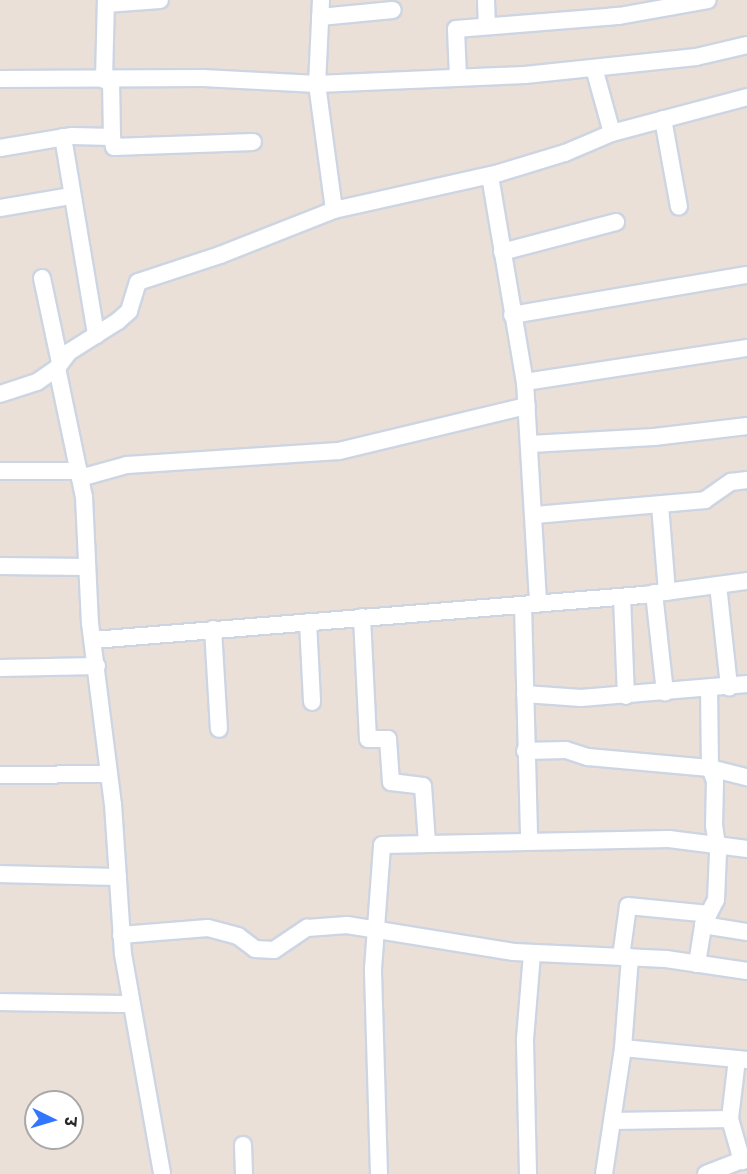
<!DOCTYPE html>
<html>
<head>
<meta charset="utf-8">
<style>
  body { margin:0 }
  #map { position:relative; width:747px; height:1174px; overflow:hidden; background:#ebe0d8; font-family:Poppins,"Noto Sans Devanagari",sans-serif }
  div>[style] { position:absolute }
  .roads { filter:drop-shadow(2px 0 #ced5e2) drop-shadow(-2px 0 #ced5e2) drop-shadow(0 2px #ced5e2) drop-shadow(0 -2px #ced5e2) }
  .minor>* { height:16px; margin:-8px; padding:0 8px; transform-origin:8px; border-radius:8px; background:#fff }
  span { translate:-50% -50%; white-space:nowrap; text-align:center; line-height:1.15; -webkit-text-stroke:4.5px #fff; paint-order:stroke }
  .north { position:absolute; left:24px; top:1090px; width:60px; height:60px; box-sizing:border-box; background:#fff; border:2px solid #a9a9a9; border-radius:50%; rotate:95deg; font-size:16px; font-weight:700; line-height:24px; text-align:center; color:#282828 }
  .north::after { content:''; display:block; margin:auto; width:21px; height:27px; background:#3276ff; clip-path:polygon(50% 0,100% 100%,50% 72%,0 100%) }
</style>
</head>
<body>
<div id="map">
  <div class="roads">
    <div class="minor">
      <div style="left:321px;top:0;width:84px;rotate:92.7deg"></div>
      <div style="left:317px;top:84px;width:127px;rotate:82.3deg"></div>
      <div style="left:486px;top:0;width:26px;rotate:88deg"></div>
      <div style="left:106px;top:4px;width:54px;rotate:-4.2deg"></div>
      <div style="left:320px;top:17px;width:73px;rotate:-5.5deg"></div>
      <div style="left:594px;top:68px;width:67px;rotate:74.5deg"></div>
      <div style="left:458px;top:77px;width:48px;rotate:-92.4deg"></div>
      <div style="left:456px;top:29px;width:164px;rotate:-4.6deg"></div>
      <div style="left:619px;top:16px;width:90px;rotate:-10.2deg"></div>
      <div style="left:0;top:79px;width:203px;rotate:-0.3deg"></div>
      <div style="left:203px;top:78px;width:114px;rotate:3deg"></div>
      <div style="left:317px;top:84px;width:208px;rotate:-2.5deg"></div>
      <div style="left:525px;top:75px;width:172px;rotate:-6deg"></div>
      <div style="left:696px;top:57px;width:52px;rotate:-13.2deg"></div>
      <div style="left:104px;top:80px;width:80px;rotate:-88.6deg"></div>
      <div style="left:663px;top:119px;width:89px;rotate:79.7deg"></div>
      <div style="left:63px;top:137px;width:201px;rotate:80.5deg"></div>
      <div style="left:112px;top:137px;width:10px;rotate:79deg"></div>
      <div style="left:114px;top:147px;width:139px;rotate:-2.1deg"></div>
      <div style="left:0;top:148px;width:73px;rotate:-9.5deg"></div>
      <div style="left:72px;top:136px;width:40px;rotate:1.4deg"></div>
      <div style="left:112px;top:137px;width:57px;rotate:-91deg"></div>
      <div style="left:490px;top:176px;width:209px;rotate:80.4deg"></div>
      <div style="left:525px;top:382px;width:222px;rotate:86.6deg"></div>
      <div style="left:0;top:208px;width:72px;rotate:-9.6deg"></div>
      <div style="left:502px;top:252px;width:118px;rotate:-14.7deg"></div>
      <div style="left:42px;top:278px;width:87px;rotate:78deg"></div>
      <div style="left:512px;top:315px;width:238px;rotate:-9.7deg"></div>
      <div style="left:57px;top:368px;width:132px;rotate:78.2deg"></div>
      <div style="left:84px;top:497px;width:126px;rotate:87.3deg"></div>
      <div style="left:90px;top:623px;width:182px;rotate:82.8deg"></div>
      <div style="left:113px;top:804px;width:150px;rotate:86.2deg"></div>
      <div style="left:123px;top:954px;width:223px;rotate:79.9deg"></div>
      <div style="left:525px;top:382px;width:225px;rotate:-8.7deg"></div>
      <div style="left:0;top:394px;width:39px;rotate:-18deg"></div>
      <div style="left:37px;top:382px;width:24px;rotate:-35deg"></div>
      <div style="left:57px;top:368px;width:20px;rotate:-53deg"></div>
      <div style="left:69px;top:352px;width:58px;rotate:-32.3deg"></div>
      <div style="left:118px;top:321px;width:15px;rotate:-42deg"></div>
      <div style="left:129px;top:311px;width:30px;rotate:-73deg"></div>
      <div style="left:138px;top:282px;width:86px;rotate:-18.2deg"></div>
      <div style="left:220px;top:255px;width:123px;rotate:-21.5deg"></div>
      <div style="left:334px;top:210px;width:169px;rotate:-12.6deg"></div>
      <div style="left:499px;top:173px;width:69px;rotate:-16.9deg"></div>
      <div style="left:565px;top:153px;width:51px;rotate:-23.1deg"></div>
      <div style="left:612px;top:133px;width:140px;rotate:-14.9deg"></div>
      <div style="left:531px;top:444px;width:123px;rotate:-3.3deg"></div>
      <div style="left:654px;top:437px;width:94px;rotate:-6.7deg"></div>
      <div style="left:0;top:471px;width:79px"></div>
      <div style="left:80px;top:478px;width:49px;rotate:-15.5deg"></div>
      <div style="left:127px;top:465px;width:212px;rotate:-3.8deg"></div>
      <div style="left:339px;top:451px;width:193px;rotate:-13.5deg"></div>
      <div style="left:660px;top:505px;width:87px;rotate:85.4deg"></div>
      <div style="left:535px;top:515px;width:171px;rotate:-5deg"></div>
      <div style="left:705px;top:500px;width:32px;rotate:-35deg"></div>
      <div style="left:731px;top:482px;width:16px;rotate:-7deg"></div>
      <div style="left:0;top:566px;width:86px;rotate:0.7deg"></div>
      <div style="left:718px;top:585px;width:103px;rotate:83.8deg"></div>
      <div style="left:654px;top:593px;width:100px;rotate:83.7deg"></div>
      <div style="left:622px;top:597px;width:99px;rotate:87.7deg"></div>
      <div style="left:523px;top:605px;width:234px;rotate:88.5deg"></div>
      <div style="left:362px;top:617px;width:122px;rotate:87.2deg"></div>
      <div style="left:368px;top:739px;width:20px"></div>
      <div style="left:388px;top:739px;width:43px;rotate:86deg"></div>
      <div style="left:391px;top:782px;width:32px;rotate:7deg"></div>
      <div style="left:423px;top:786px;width:57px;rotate:86deg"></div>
      <div style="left:308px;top:622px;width:80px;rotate:87.1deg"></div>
      <div style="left:213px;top:629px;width:100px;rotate:86.6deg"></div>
      <div style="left:93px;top:640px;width:552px;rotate:-4.68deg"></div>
      <div style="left:643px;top:595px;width:105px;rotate:-7.7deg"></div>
      <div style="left:0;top:668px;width:97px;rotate:-1.2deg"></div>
      <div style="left:525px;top:694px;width:56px;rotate:4.1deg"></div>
      <div style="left:581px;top:698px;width:167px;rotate:-4.8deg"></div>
      <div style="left:525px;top:751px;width:41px;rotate:-1.4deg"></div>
      <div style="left:566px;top:750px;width:23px;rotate:18deg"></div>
      <div style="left:588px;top:757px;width:122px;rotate:5.2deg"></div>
      <div style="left:710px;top:768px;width:38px;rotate:14deg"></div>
      <div style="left:0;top:775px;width:109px;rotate:-0.5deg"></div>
      <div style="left:0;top:874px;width:118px;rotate:1.5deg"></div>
      <div style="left:703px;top:925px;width:28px;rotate:-63deg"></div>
      <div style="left:716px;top:900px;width:47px;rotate:-87.6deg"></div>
      <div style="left:718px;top:853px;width:27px;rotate:-98deg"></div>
      <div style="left:714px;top:826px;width:45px;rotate:-88.7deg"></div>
      <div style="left:715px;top:781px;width:14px;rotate:-111deg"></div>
      <div style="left:710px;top:768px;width:79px;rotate:-90.7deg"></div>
      <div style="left:121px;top:935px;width:87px;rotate:-4.6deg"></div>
      <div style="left:208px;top:928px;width:31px;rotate:15deg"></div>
      <div style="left:238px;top:936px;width:21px;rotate:37deg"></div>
      <div style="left:255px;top:949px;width:19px;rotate:3deg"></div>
      <div style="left:274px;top:950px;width:40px;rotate:-34deg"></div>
      <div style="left:307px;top:928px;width:40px;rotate:-4.3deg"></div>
      <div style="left:347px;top:925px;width:169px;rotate:9.2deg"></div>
      <div style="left:514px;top:952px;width:152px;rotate:2.6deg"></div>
      <div style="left:666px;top:959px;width:82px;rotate:8.4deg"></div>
      <div style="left:621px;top:957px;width:51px;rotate:-82.2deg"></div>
      <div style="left:628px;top:906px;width:81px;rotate:5.6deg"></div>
      <div style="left:630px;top:957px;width:91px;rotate:94.4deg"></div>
      <div style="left:623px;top:1048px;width:125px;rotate:5.5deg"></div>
      <div style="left:697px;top:964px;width:39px;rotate:-81deg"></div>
      <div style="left:703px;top:925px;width:45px;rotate:9deg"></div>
      <div style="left:0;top:1002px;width:130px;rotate:0.9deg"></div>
      <div style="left:737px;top:1059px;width:60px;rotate:96.7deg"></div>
      <div style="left:730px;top:1119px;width:44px;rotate:74.1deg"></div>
      <div style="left:613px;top:1121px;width:117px;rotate:-1deg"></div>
      <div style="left:243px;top:1145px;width:29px;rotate:88deg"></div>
      <div style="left:379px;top:1174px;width:205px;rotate:-91.7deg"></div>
      <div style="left:373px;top:969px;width:124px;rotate:-85.8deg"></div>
      <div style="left:382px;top:845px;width:287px;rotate:-1.2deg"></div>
      <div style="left:669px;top:839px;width:79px;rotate:7.3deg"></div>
      <div style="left:528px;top:1174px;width:135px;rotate:-91.3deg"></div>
      <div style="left:525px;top:1039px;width:86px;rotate:-85.3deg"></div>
      <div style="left:604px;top:1174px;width:127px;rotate:-81.4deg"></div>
      <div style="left:706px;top:1174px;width:44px;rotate:-21.3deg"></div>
    </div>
  </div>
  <div class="north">उ</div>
</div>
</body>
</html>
